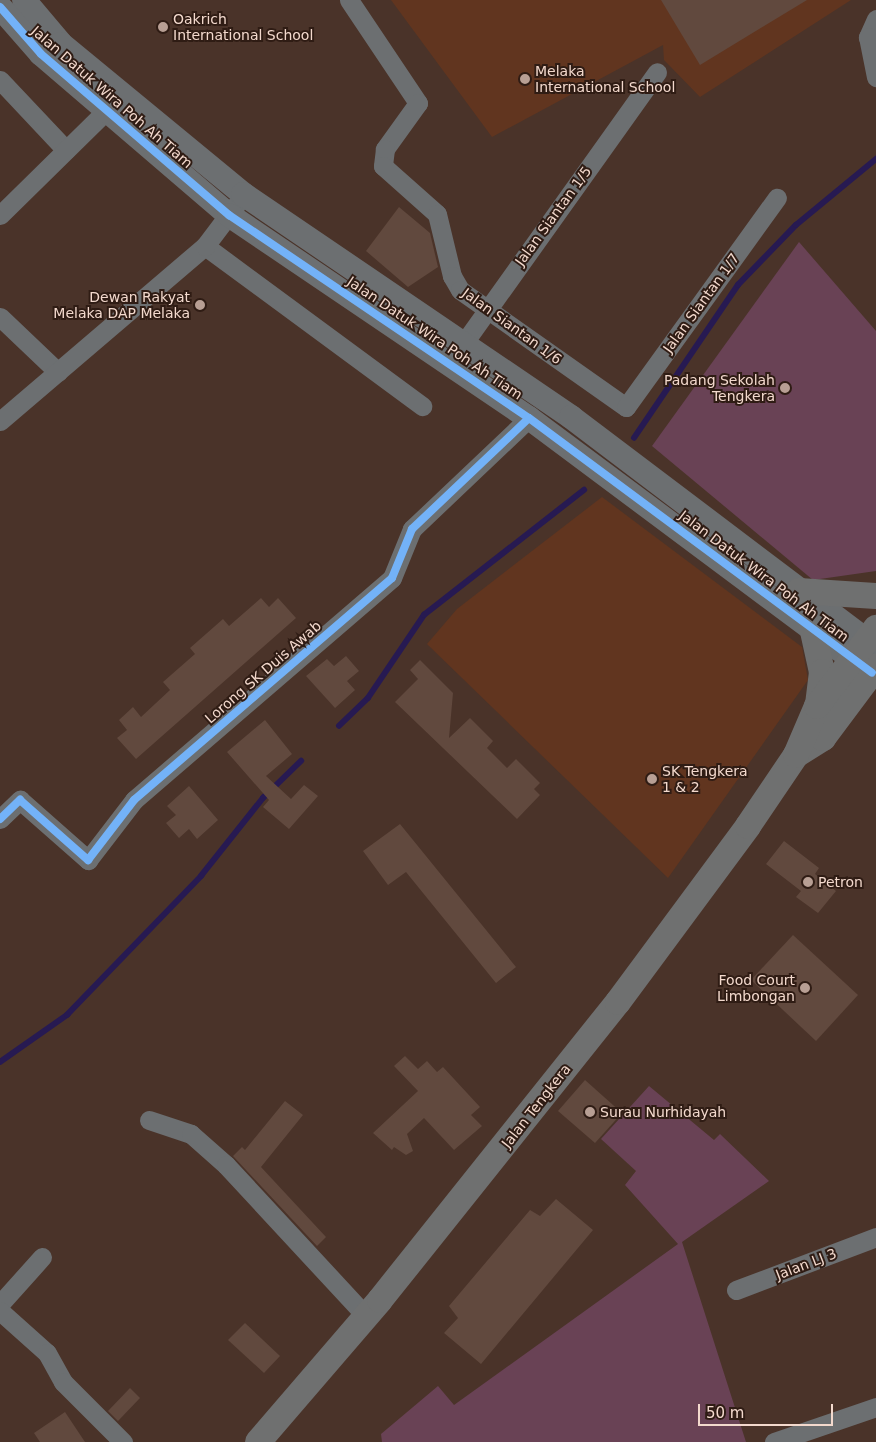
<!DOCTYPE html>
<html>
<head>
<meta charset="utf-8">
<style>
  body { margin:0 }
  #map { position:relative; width:876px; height:1442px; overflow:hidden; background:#4a3329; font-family:"DejaVu Sans",sans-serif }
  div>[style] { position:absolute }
  .built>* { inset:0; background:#61351f }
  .green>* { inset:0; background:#694255 }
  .stream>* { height:5.5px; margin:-2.75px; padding:0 2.75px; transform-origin:2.75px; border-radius:2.75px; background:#271a52 }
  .building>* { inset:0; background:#61493e }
  .minor>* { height:19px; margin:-9.5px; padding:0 9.5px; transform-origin:9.5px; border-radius:9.5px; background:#6c6f71 }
  .tertiary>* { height:24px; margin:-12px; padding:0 12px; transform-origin:12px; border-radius:12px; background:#6c6f71 }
  .secondary>* { height:26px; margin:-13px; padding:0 13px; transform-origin:13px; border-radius:13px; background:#6f7070 }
  .cycleway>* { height:8px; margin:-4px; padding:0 4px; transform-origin:4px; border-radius:4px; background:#73b2f8 }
  .dots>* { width:14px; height:14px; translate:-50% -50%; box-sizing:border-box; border:2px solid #2f1c14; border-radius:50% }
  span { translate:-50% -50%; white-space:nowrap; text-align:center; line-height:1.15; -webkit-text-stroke:4px #2f1c14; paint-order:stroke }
  .poi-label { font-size:14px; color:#f3d9cd }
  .left { translate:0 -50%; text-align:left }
  .right { translate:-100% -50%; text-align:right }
  .street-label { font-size:14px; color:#f3d9cd }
  .scale { position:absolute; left:698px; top:1404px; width:135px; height:22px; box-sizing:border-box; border:2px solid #f3d9cd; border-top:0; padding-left:6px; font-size:15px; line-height:18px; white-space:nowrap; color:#f3d9cd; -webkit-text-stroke:4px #2f1c14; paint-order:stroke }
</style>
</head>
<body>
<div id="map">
  <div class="built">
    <div style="clip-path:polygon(391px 0,851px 0,700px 97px,664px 60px,663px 45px,492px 137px)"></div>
    <div style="clip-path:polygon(602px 497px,802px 647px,808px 680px,668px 878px,427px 644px,457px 609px)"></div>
  </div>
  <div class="green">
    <div style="clip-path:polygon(799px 242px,876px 331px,876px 571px,813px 580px,652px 446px)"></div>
    <div style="clip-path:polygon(649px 1086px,714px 1140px,720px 1134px,769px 1181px,682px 1242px,746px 1442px,382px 1442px,381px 1434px,438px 1386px,454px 1405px,678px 1244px,625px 1185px,636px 1171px,601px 1139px)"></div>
  </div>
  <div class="stream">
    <div style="left:634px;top:438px;width:185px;rotate:-55.8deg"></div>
    <div style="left:738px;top:285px;width:83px;rotate:-46deg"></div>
    <div style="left:796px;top:225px;width:104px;rotate:-39.5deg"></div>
    <div style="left:339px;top:726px;width:40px;rotate:-44deg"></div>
    <div style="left:368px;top:698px;width:100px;rotate:-56deg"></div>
    <div style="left:424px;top:615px;width:203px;rotate:-38deg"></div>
    <div style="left:0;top:1062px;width:82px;rotate:-35deg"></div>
    <div style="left:67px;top:1015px;width:193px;rotate:-46deg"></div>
    <div style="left:201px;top:876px;width:100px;rotate:-51.5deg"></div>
    <div style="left:263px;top:798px;width:53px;rotate:-44.2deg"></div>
  </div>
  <div class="building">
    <div style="clip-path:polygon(661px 0,807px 0,700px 65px)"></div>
    <div style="clip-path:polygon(399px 207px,430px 233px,438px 267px,408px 287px,366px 251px)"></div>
    <div style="clip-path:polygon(261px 598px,269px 607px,278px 598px,296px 618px,136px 759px,117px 738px,127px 730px,119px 720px,133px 707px,141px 717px,170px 690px,163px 682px,195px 654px,190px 648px,223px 619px,229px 626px)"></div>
    <div style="clip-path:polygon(346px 656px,359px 671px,347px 681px,355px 690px,335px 708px,306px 676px,327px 659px,334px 666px)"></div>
    <div style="clip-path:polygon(420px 660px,453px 693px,449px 738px,470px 718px,493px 741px,487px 748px,507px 768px,516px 759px,540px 783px,534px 789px,540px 795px,517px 819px,395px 702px,418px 679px,410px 670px)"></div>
    <div style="clip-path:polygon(265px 720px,292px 754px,266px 776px,291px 799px,304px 785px,318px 796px,289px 829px,263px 807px,269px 800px,227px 752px)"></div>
    <div style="clip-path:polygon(189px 786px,218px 820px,197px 839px,189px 829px,179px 838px,166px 823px,176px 815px,167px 806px)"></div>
    <div style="clip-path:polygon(400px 824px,516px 967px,496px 983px,406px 872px,388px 885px,363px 851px)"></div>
    <div style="clip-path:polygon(784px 841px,819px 868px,815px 874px,836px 891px,818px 913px,796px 897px,801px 891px,766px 864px)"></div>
    <div style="clip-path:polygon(793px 935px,858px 995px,816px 1041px,751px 980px)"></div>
    <div style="clip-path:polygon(405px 1056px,418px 1069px,427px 1061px,437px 1072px,443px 1067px,480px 1107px,471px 1115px,482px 1126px,454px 1150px,424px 1118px,407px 1134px,413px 1151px,406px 1155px,394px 1147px,392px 1150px,373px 1133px,418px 1091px,394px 1066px)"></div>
    <div style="clip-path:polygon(585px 1080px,622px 1113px,595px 1143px,558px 1111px)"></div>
    <div style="clip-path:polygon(285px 1101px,303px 1115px,261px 1167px,326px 1237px,317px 1246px,233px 1156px,242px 1147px,245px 1150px)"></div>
    <div style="clip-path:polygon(556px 1199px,593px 1230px,481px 1364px,444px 1333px,458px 1318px,449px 1306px,530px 1210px,540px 1216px)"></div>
    <div style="clip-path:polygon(245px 1323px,280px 1356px,264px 1373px,228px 1340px)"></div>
    <div style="clip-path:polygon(130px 1388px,140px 1398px,118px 1421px,108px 1411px)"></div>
    <div style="clip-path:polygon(65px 1412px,85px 1442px,40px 1442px,34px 1433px)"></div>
  </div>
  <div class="minor">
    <div style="left:349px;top:0;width:124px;rotate:56.2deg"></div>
    <div style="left:418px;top:103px;width:57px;rotate:125.7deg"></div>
    <div style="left:385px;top:149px;width:17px;rotate:97deg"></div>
    <div style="left:383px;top:166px;width:72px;rotate:41.6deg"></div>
    <div style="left:437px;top:214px;width:64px;rotate:76.4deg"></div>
    <div style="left:452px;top:276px;width:16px;rotate:60deg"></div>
    <div style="left:460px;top:290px;width:203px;rotate:35.2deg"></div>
    <div style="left:626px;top:407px;width:258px;rotate:-54.2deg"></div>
    <div style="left:876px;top:19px;width:20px;rotate:114deg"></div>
    <div style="left:868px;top:37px;width:41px;rotate:78.7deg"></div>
    <div style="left:0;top:80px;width:96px;rotate:46.7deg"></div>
    <div style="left:0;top:215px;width:148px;rotate:-44.5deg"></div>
    <div style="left:205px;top:246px;width:270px;rotate:36.4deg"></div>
    <div style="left:0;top:317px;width:80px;rotate:43.5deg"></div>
    <div style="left:456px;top:354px;width:346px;rotate:-54.5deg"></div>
    <div style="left:0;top:421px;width:270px;rotate:-40.5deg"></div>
    <div style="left:205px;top:246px;width:51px;rotate:-52.9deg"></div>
    <div style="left:0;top:819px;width:28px;rotate:-44deg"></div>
    <div style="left:20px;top:800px;width:91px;rotate:41.4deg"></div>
    <div style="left:88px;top:860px;width:76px;rotate:-52.5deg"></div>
    <div style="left:134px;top:800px;width:340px;rotate:-40.7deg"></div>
    <div style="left:392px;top:578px;width:53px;rotate:-67.8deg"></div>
    <div style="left:412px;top:529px;width:161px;rotate:-43.5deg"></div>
    <div style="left:149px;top:1120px;width:44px;rotate:18.4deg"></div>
    <div style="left:191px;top:1134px;width:47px;rotate:41.5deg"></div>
    <div style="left:226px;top:1165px;width:206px;rotate:47.2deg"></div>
    <div style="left:736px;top:1290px;width:150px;rotate:-20.7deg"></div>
    <div style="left:0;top:1304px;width:63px;rotate:-48.2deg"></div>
    <div style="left:0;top:1311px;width:63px;rotate:41.8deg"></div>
    <div style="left:47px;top:1353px;width:33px;rotate:61deg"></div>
    <div style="left:63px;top:1382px;width:85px;rotate:45deg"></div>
    <div style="left:774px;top:1442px;width:108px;rotate:-18.9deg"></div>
  </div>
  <div class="tertiary">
    <div style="left:24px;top:0;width:57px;rotate:49.9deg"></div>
    <div style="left:61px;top:44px;width:236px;rotate:39.5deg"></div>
    <div style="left:243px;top:194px;width:397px;rotate:34.2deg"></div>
    <div style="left:571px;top:417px;width:383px;rotate:37.1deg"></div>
    <div style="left:0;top:7px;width:62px;rotate:48.9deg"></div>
    <div style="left:41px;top:54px;width:248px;rotate:40.6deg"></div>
    <div style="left:229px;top:215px;width:362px;rotate:34.1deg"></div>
    <div style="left:529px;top:418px;width:423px;rotate:36.7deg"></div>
  </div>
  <div class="secondary">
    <div style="left:799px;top:591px;width:77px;rotate:3.7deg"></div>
    <div style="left:812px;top:627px;width:46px;rotate:77.5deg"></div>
    <div style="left:822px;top:672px;width:33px;rotate:97deg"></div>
    <div style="left:796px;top:755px;width:32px;rotate:-32deg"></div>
    <div style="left:823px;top:738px;width:89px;rotate:-53.3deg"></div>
    <div style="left:258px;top:1442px;width:187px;rotate:-49.3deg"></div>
    <div style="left:380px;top:1300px;width:381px;rotate:-51.4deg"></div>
    <div style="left:618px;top:1002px;width:219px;rotate:-53.5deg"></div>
    <div style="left:748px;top:826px;width:86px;rotate:-55.9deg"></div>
    <div style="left:796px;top:755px;width:53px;rotate:-66.8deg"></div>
    <div style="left:817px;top:706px;width:98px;rotate:-52.9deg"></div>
  </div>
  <div class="cycleway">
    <div style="left:0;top:7px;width:62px;rotate:48.9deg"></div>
    <div style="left:41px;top:54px;width:248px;rotate:40.6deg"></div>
    <div style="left:229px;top:215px;width:362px;rotate:34.1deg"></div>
    <div style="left:529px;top:418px;width:427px;rotate:36.6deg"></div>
    <div style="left:0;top:819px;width:28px;rotate:-44deg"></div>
    <div style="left:20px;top:800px;width:91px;rotate:41.4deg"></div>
    <div style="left:88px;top:860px;width:76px;rotate:-52.5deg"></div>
    <div style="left:134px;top:800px;width:340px;rotate:-40.7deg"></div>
    <div style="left:392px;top:578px;width:53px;rotate:-67.8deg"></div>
    <div style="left:412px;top:529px;width:161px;rotate:-43.5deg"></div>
  </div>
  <div class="dots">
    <div style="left:163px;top:27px;background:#b89f94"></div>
    <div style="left:525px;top:79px;background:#b89f94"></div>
    <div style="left:200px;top:305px;background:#b89f94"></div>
    <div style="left:785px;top:388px;background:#b89f94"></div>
    <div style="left:652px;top:779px;background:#b89f94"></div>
    <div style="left:808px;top:882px;background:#b89f94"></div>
    <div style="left:805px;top:988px;background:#b89f94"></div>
    <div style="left:590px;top:1112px;background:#b89f94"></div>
  </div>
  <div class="poi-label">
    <span class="left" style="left:173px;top:27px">Oakrich<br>International School</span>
    <span class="left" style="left:535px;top:79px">Melaka<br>International School</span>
    <span class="right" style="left:190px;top:305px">Dewan Rakyat<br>Melaka DAP Melaka</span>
    <span class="right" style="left:775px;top:388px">Padang Sekolah<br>Tengkera</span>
    <span class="left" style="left:662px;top:779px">SK Tengkera<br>1 &amp; 2</span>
    <span class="left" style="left:818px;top:882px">Petron</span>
    <span class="right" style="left:795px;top:988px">Food Court<br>Limbongan</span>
    <span class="left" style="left:600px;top:1112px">Surau Nurhidayah</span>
  </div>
  <div class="street-label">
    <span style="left:112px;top:97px;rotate:41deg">Jalan Datuk Wira Poh Ah Tiam</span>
    <span style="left:553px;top:216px;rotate:-54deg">Jalan Siantan 1/5</span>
    <span style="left:701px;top:303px;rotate:-54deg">Jalan Siantan 1/7</span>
    <span style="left:512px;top:326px;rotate:36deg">Jalan Siantan 1/6</span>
    <span style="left:435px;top:338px;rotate:34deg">Jalan Datuk Wira Poh Ah Tiam</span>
    <span style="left:764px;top:576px;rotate:37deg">Jalan Datuk Wira Poh Ah Tiam</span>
    <span style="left:263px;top:672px;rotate:-41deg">Lorong SK Duis Awab</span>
    <span style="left:536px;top:1106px;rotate:-52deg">Jalan Tengkera</span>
    <span style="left:806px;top:1264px;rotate:-21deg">Jalan LJ 3</span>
  </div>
  <div class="scale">50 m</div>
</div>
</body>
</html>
